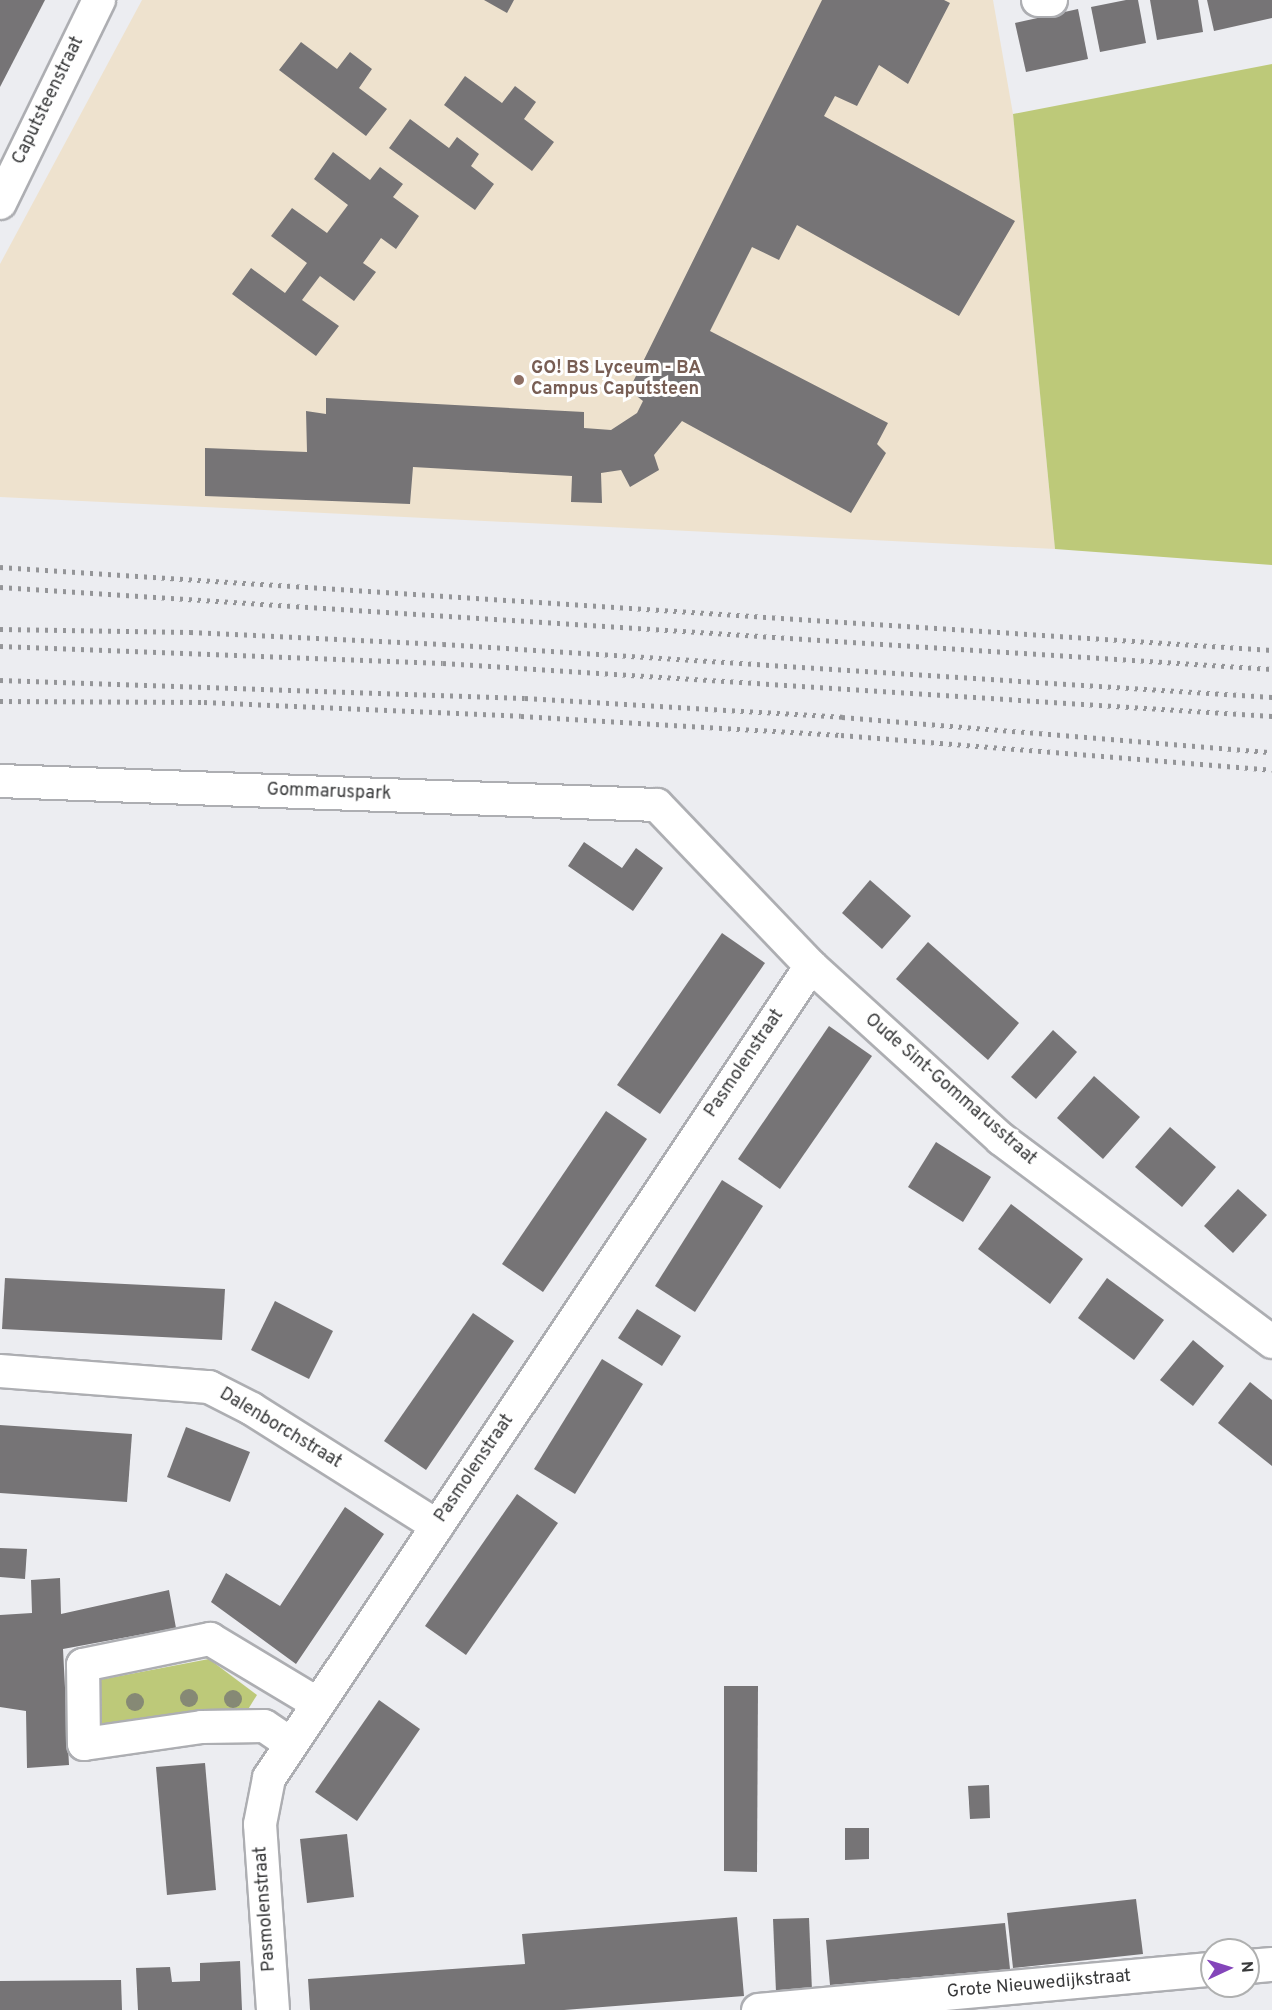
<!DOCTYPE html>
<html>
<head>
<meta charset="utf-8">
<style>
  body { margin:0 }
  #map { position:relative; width:1272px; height:2010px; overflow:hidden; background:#ecedf1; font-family:Overpass,sans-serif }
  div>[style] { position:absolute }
  .education>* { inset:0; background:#eee2ce }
  .green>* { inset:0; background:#bdc979 }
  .building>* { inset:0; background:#767476 }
  .roads { filter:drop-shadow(2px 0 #adaeb2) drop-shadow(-2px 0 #adaeb2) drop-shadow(0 2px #adaeb2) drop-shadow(0 -2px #adaeb2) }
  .minor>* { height:32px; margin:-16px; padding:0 16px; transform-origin:16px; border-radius:16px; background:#fff }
  .secondary>* { height:33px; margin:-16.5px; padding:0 16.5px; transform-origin:16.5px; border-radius:16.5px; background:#fff }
  .rail>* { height:4.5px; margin-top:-2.25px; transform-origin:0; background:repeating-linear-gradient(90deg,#949598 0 3px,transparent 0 9px) }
  .trees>* { width:18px; height:18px; margin:-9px; border-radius:50%; background:#868975 }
  .dots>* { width:16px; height:16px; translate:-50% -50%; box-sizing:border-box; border:3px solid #fff; border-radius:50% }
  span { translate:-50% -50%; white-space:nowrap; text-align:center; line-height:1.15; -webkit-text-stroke:6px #fff; paint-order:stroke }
  .street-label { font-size:18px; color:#38393a }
  .education-label { font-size:18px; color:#785e54; font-weight:700 }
  .left { translate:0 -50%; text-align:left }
  .north { position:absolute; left:1200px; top:1938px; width:60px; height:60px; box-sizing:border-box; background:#fff; border:2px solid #afb0b0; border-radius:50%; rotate:86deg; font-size:16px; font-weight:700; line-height:24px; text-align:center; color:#38393a }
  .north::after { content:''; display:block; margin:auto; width:21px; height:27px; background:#8445ba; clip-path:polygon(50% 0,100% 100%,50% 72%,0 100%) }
</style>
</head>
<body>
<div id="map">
  <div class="education">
    <div style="clip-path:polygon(142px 0,993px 0,1013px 114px,1055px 549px,0 497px,0 264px)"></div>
  </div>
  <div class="green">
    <div style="clip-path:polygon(1272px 64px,1272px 565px,1055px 549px,1013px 114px)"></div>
    <div style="clip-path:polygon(209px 1659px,257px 1695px,247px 1711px,96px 1724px,99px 1680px)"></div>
  </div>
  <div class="building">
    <div style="clip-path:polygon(0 0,45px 0,0 87px)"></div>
    <div style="clip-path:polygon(484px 0,514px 0,507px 13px)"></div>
    <div style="clip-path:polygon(822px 0,944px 0,950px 3px,908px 84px,879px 65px,857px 106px,835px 96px,824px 116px,1015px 221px,959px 316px,797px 225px,779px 260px,752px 247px,710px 331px,888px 423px,877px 444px,886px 453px,851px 513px,682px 421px,654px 455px,659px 470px,630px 487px,621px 470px,601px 473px,602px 503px,571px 502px,572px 476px,413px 467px,410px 504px,205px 496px,205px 448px,307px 452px,306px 411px,326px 414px,326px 398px,584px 412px,584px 428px,611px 430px,637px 413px,643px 401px,629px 390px)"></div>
    <div style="clip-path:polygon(1126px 0,1138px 0,1146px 43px,1100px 52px,1091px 7px)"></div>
    <div style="clip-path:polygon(1150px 0,1198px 0,1203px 32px,1157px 40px)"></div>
    <div style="clip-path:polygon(1207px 0,1272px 0,1272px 18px,1214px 31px)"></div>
    <div style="clip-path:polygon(1078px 9px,1088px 59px,1026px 72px,1015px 23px)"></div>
    <div style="clip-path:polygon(301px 42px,337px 69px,350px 52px,372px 69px,359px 88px,387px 109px,366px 136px,279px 70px)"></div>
    <div style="clip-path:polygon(465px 76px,502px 103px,515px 86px,536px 102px,524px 119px,554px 142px,532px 171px,444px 105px)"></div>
    <div style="clip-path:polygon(410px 119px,449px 148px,457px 137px,479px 154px,471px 166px,494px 184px,475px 210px,389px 148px)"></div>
    <div style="clip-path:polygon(333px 152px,370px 180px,380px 167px,403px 184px,393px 197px,419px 216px,396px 249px,381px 238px,363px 263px,376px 272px,354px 301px,320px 276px,302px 300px,339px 326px,316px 356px,232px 294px,251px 268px,285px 293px,307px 263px,271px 236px,292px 208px,327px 233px,348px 205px,314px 179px)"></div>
    <div style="clip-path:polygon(584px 842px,622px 868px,636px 848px,663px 868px,633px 911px,568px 866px)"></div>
    <div style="clip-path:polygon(870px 880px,911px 916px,882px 949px,842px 913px)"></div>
    <div style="clip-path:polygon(722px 933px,765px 963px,660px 1114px,617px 1085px)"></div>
    <div style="clip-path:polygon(928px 942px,1019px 1023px,988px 1060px,896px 979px)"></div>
    <div style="clip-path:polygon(829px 1026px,872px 1056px,780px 1189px,738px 1159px)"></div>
    <div style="clip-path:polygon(1053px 1030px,1077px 1052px,1036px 1099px,1011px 1077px)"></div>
    <div style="clip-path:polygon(1094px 1076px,1140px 1117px,1103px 1159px,1057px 1118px)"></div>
    <div style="clip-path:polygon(606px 1111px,647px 1139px,543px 1292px,502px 1264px)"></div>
    <div style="clip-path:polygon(1170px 1127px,1216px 1167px,1182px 1207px,1135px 1167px)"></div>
    <div style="clip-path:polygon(936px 1142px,991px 1177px,963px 1222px,908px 1187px)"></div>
    <div style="clip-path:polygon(722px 1180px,763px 1206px,695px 1312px,655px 1286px)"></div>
    <div style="clip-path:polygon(1238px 1189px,1267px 1215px,1233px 1253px,1204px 1226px)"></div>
    <div style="clip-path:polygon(1011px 1204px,1083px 1259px,1050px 1304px,978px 1249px)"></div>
    <div style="clip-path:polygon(5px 1278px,225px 1289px,222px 1340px,2px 1329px)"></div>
    <div style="clip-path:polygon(1107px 1278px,1164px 1320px,1134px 1360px,1078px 1318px)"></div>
    <div style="clip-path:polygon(275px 1301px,333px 1331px,309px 1379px,251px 1350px)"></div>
    <div style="clip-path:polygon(637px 1309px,681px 1336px,662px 1366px,618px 1338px)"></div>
    <div style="clip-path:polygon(473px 1313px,514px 1341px,426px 1470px,384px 1441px)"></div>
    <div style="clip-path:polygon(1193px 1340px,1224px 1366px,1193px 1406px,1160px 1380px)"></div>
    <div style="clip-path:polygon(602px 1359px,643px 1384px,575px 1494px,534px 1469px)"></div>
    <div style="clip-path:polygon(1250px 1382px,1272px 1400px,1272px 1466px,1218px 1423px)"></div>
    <div style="clip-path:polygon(0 1425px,132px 1434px,127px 1502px,0 1493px)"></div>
    <div style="clip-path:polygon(186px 1427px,250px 1452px,230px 1502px,167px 1477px)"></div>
    <div style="clip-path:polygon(517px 1494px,558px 1523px,466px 1655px,425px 1626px)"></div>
    <div style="clip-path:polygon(345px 1507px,384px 1534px,296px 1664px,211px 1602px,226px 1573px,280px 1606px)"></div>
    <div style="clip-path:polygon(0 1548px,27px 1549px,25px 1579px,0 1577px)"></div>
    <div style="clip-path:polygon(60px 1578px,61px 1614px,169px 1590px,176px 1628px,63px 1649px,69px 1765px,27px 1768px,26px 1711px,0 1707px,0 1615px,32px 1613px,31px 1580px)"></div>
    <div style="clip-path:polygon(724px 1686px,758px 1686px,757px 1872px,724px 1871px)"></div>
    <div style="clip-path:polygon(379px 1700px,420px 1729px,357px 1821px,315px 1792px)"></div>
    <div style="clip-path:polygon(205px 1763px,216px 1890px,167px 1895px,156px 1767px)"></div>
    <div style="clip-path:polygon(989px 1785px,990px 1818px,970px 1819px,968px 1786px)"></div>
    <div style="clip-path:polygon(845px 1828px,869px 1828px,869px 1859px,845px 1860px)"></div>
    <div style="clip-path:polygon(347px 1834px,354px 1897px,307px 1903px,300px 1839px)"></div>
    <div style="clip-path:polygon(1136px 1899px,1143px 1954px,1013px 1968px,1007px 1913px)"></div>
    <div style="clip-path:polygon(737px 1917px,744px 1996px,564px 2010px,310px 2010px,308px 1979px,525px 1964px,522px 1934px)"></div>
    <div style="clip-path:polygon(809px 1918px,812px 1991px,776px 1992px,773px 1919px)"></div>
    <div style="clip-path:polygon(1005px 1923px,1010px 1969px,830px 1985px,826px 1940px)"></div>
    <div style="clip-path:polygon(240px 1961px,242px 2010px,138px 2010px,136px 1968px,170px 1967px,172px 1982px,200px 1981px,200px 1963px)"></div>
    <div style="clip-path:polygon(121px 1980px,122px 2010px,0 2010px,0 1981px)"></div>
  </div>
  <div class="roads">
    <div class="minor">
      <div style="left:1038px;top:0;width:13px"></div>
      <div style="left:0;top:203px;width:226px;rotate:-64deg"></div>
      <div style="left:0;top:781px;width:657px;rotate:2.09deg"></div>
      <div style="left:657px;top:805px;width:223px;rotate:46.3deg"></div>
      <div style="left:811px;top:966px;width:257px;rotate:42.3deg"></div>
      <div style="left:1001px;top:1139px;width:339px;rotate:36.8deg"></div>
      <div style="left:0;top:1371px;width:210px;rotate:4.4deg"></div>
      <div style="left:209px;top:1387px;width:48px;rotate:27.1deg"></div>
      <div style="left:252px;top:1409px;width:219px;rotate:32.3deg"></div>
      <div style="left:291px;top:1744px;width:32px;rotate:-146deg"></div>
      <div style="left:264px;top:1726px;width:62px;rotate:179.1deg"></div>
      <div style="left:202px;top:1727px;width:119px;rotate:171.8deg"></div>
      <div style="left:84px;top:1744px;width:79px;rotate:-90.7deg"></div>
      <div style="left:83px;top:1665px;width:130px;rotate:-11.6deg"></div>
      <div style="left:210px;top:1639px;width:126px;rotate:31deg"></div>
      <div style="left:273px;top:2010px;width:186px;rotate:-94deg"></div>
      <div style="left:260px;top:1824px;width:47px;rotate:-78.9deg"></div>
      <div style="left:269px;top:1778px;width:976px;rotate:-56.28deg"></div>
    </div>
    <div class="secondary">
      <div style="left:1248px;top:1966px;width:24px;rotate:-5deg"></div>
      <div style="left:758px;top:2010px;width:456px;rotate:-5.2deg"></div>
    </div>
  </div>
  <div class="rail">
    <div style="left:0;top:567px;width:1275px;rotate:3.73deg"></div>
    <div style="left:0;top:587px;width:1275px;rotate:3.69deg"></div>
    <div style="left:0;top:629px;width:190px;rotate:0.9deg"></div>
    <div style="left:190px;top:632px;width:253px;rotate:2.7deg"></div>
    <div style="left:443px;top:644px;width:831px;rotate:3.66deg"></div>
    <div style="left:0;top:646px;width:443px;rotate:2.2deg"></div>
    <div style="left:443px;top:663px;width:831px;rotate:3.66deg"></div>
    <div style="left:0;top:680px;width:525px;rotate:1.96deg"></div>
    <div style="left:525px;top:698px;width:318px;rotate:3.4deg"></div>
    <div style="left:842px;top:717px;width:431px;rotate:4.7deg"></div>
    <div style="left:0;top:701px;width:204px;rotate:0.3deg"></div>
    <div style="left:204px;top:702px;width:317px;rotate:2.5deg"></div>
    <div style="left:521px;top:716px;width:321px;rotate:3.4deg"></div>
    <div style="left:841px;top:735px;width:432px;rotate:4.6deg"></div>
  </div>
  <div class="trees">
    <div style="left:189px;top:1698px"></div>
    <div style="left:233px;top:1699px"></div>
    <div style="left:135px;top:1702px"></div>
  </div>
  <div class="dots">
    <div style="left:519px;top:380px;background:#8d6e63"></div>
  </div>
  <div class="street-label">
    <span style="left:49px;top:101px;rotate:-64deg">Caputsteenstraat</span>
    <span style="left:329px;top:793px;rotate:2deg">Gommaruspark</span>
    <span style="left:745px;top:1064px;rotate:-56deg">Pasmolenstraat</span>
    <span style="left:950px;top:1090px;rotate:41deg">Oude Sint-Gommarusstraat</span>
    <span style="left:280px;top:1429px;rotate:31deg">Dalenborchstraat</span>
    <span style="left:475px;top:1469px;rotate:-56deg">Pasmolenstraat</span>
    <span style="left:266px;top:1909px;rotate:-94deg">Pasmolenstraat</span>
    <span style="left:1039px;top:1985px;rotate:-5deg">Grote Nieuwedijkstraat</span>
  </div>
  <div class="education-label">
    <span class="left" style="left:531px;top:380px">GO! BS Lyceum - BA<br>Campus Caputsteen</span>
  </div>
  <div class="north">N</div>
</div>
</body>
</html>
